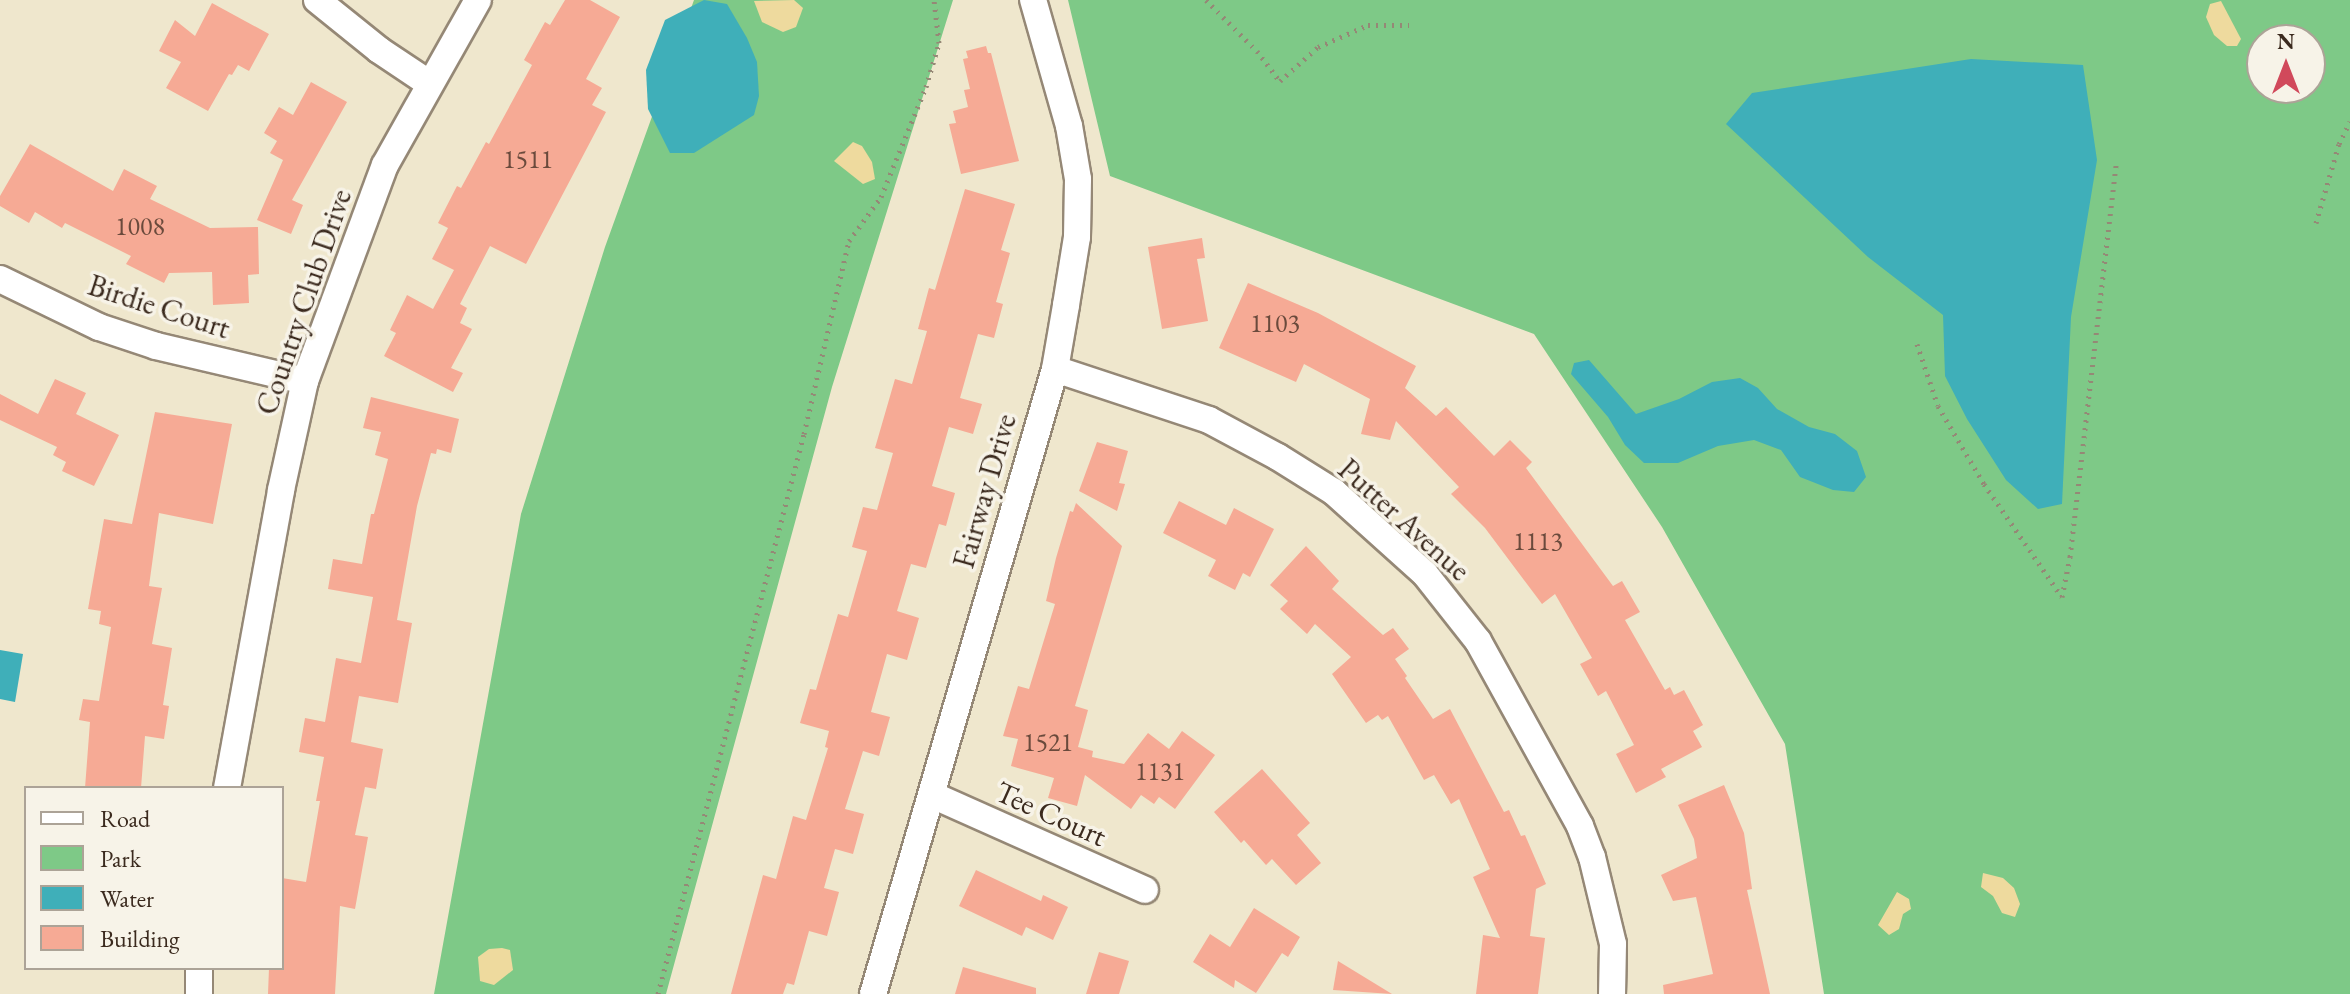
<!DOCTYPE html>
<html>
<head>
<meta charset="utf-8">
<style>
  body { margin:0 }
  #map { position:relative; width:2350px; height:994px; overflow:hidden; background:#efe7cd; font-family:"EB Garamond",serif }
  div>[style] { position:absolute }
  .green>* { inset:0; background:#7ec987 }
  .sand>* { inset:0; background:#eeda9e }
  .water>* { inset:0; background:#3fafb9 }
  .building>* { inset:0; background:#f6aa95 }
  .path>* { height:5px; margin-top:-2.5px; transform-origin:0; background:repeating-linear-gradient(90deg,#958876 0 2px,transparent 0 8px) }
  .roads { filter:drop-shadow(2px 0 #958876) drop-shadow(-2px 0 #958876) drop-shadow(0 2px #958876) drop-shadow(0 -2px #958876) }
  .street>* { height:26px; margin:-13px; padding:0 13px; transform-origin:13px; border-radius:13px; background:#fff }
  span { translate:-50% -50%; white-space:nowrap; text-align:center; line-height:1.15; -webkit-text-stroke:7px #f7f3e8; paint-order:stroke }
  .number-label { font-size:26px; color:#6a4a3c }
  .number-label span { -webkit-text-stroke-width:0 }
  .street-label { font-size:30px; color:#3b2a1e }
  .legend { position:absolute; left:24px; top:786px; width:260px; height:184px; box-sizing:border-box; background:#f7f3e8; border:2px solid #aca397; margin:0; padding:10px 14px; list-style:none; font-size:24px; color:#3b2a1e }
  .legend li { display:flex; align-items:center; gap:16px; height:40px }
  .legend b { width:40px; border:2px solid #aca397 }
  .north { position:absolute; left:2246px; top:24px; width:80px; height:80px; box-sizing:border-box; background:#f7f3e8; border:2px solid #aca397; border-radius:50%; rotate:0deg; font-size:22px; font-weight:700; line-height:32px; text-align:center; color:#3b2a1e }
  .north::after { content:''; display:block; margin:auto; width:28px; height:36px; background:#d1495b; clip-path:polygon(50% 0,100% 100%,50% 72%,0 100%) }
</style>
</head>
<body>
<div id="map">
  <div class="green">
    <div style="clip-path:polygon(694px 0,953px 0,832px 387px,666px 994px,434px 994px,521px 514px,605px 247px)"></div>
    <div style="clip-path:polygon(evenodd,1068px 0,2350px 0,2350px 994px,1824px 994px,1785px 744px,1662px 527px,1534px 334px,1110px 176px,1068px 0,2262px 40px,2310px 40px,2310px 88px,2262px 88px,2262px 40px)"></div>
  </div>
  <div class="sand">
    <div style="clip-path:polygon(794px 0,803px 8px,796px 27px,783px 32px,762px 22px,754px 1px)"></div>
    <div style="clip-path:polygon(2221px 1px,2241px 39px,2237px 46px,2227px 46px,2214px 35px,2206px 17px,2210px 4px)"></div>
    <div style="clip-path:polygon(853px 142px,862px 146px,872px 162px,875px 179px,863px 184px,834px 161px)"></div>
    <div style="clip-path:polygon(1983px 873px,2003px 878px,2014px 888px,2020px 904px,2015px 917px,2002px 913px,1993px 896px,1981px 887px)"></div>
    <div style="clip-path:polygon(1897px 892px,1909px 899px,1911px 909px,1903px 914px,1899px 929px,1889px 935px,1878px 925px)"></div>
    <div style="clip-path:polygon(502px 948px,510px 950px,513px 970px,494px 985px,480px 981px,478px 957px,489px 949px)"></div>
  </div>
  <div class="water">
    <div style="clip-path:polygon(704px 0,727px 4px,747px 38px,757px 62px,759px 96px,754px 115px,694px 153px,670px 153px,648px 109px,646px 70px,665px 20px)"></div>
    <div style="clip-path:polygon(1971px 59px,2083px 65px,2097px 160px,2071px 317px,2062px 504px,2038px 509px,2006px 480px,1967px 419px,1945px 376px,1943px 315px,1868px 257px,1726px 124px,1752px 93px)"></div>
    <div style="clip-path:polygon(1589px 360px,1636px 414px,1679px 399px,1712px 382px,1740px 378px,1758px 388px,1777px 409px,1809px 427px,1835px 434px,1857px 451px,1866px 477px,1854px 492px,1833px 490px,1800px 477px,1781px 450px,1754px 440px,1718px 446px,1678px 463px,1644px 463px,1625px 445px,1608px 417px,1571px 374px,1574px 363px)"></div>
    <div style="clip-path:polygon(0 650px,23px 654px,15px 702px,0 699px)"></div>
  </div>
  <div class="building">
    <div style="clip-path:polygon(565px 0,590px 0,620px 17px,586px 79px,602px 88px,592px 105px,606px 112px,526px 264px,490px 246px,460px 304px,467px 308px,460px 323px,472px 329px,451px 368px,463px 373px,453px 392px,384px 356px,396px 333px,390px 330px,407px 295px,433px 309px,454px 270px,432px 259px,448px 228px,438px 223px,457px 186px,461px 188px,486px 142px,489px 144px,532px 65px,524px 60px,545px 22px,550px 25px)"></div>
    <div style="clip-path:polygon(212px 3px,269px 34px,249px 71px,238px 65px,232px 75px,229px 74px,208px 111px,166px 88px,181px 62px,159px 51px,175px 20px,195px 36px)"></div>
    <div style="clip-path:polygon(986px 46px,988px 53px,991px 53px,1019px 161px,961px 174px,949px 124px,956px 123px,953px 111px,968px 107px,964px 90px,970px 89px,963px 59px,968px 58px,966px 51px)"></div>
    <div style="clip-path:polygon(311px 82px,347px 102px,292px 200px,303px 205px,291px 234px,257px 220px,283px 160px,270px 153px,277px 141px,264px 133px,279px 107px,293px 115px)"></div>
    <div style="clip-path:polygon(30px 144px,113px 191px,124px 169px,157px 186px,150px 199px,210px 228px,258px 227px,259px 274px,248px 275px,249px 303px,213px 305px,212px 272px,169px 273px,164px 283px,126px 264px,131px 256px,65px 223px,62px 228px,35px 212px,29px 223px,0 206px,0 196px)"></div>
    <div style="clip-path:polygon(965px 189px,1015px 204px,1001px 250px,1010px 253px,996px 302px,1003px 304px,994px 338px,978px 334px,960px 398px,982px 404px,973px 434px,949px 427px,932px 486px,955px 493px,946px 526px,939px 524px,926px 568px,911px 564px,897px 611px,919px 618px,907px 660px,887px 654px,871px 712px,890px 717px,879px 756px,863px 751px,845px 809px,864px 814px,853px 854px,835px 849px,824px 888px,839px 892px,827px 936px,809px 931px,794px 985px,787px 983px,783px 994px,731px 994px,763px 875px,776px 879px,793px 816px,806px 820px,828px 748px,825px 747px,829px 731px,800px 723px,810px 689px,816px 690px,838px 614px,848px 617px,867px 551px,852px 547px,863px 507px,877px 510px,893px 453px,875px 448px,895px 379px,912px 384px,927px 331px,918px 329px,929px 288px,935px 290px)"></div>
    <div style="clip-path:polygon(1202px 238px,1205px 258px,1197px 259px,1208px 321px,1162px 329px,1148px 247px)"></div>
    <div style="clip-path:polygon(1248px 283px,1318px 313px,1416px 366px,1405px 388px,1436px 416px,1446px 407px,1494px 456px,1510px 440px,1532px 462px,1526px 468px,1613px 586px,1622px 581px,1640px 612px,1625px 620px,1665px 690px,1670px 687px,1674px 695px,1684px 690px,1703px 725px,1693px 731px,1702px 747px,1661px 769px,1666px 777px,1636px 793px,1616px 754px,1634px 745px,1606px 691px,1598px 696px,1580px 664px,1592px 658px,1555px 594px,1542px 604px,1485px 528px,1451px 494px,1459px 487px,1396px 421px,1390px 440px,1361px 434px,1370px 399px,1304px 364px,1296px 382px,1219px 348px)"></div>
    <div style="clip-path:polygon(55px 379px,86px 393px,76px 414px,119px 435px,94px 486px,62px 471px,66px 462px,53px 455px,57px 447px,0 420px,0 394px,38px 414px)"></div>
    <div style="clip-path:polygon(371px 397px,459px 419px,451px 453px,437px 449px,436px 454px,431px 453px,417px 506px,397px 620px,412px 623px,398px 703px,359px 696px,351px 742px,383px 749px,376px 789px,365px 787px,355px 835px,368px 837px,355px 909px,340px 906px,335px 994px,268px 994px,269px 968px,282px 968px,282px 878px,306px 882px,320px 801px,316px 801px,324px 757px,299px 752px,305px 718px,325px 722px,336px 658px,361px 663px,373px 597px,328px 589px,333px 559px,362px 564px,371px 514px,374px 514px,388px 459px,375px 455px,381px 432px,363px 428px)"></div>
    <div style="clip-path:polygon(155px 412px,232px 424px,213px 524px,159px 513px,149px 586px,162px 588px,152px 644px,172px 648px,163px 705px,169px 706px,164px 739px,145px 736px,141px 788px,85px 788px,90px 722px,79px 720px,83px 699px,99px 701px,111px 627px,99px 624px,101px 611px,88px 609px,104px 519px,132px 524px)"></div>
    <div style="clip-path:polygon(1097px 442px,1128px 451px,1119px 483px,1125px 484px,1117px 511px,1079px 491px)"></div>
    <div style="clip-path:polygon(1179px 501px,1226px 525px,1234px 508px,1274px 529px,1250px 577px,1243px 573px,1235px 590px,1208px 576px,1216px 560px,1163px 533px)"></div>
    <div style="clip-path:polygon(1076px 503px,1122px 546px,1075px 706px,1088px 710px,1078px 747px,1093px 751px,1092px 757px,1124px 764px,1148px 733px,1169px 749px,1182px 731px,1215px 755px,1175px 809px,1159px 797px,1154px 804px,1141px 795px,1131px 809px,1085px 775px,1077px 806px,1048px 798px,1054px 778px,1011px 766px,1018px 739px,1003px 736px,1018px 686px,1029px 689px,1055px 604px,1046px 601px,1056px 558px,1070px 511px,1073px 512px)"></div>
    <div style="clip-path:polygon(1306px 546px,1339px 581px,1332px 589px,1383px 635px,1393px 628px,1409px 649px,1395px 659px,1407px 676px,1405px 678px,1433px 719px,1450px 709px,1504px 812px,1509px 810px,1521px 836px,1525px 835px,1546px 884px,1536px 889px,1530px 936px,1545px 938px,1538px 994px,1476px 994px,1483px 935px,1500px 938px,1473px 877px,1490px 869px,1459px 799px,1451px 804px,1434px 775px,1424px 780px,1388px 716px,1382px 720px,1378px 715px,1366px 723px,1332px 674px,1351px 657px,1315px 624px,1307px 634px,1280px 609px,1288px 601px,1270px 585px)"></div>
    <div style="clip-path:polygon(1262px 769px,1310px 823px,1297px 835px,1321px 863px,1296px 885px,1272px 859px,1266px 865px,1244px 840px,1241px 843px,1214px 812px)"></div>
    <div style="clip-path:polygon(1724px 785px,1744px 833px,1752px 889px,1747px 890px,1770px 994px,1664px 994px,1663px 985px,1713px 974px,1696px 897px,1673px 901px,1661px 875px,1697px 858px,1694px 839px,1678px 805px)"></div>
    <div style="clip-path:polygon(976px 870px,1041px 901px,1043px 895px,1068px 907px,1053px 940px,1026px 927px,1022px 936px,959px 906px)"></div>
    <div style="clip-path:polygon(1254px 908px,1300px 937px,1288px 957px,1282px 953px,1256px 993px,1235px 980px,1234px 988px,1193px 962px,1210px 934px,1230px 947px)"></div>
    <div style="clip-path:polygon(1099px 952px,1129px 961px,1119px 994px,1086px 994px)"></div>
    <div style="clip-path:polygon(1338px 961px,1392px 994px,1333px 990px)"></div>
    <div style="clip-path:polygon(963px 967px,1036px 988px,1036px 994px,955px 994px)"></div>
  </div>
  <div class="path">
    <div style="left:1206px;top:0;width:72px;rotate:45deg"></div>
    <div style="left:1257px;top:51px;width:38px;rotate:53deg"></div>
    <div style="left:1280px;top:81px;width:51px;rotate:-41.8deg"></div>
    <div style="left:1318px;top:47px;width:55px;rotate:-23.7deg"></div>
    <div style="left:1368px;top:25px;width:41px"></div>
    <div style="left:2316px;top:223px;width:82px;rotate:-73.8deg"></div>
    <div style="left:2339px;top:144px;width:25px;rotate:-64deg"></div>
    <div style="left:1917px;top:344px;width:65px;rotate:71.3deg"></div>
    <div style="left:1938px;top:406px;width:91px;rotate:59.5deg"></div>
    <div style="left:1984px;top:484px;width:137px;rotate:55.4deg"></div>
    <div style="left:2062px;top:597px;width:41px;rotate:-78.7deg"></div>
    <div style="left:2070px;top:557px;width:395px;rotate:-83.3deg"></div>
    <div style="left:658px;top:994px;width:579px;rotate:-75.39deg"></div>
    <div style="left:804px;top:434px;width:198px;rotate:-76.9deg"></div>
    <div style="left:849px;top:241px;width:54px;rotate:-54deg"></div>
    <div style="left:881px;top:197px;width:119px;rotate:-67.8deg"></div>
    <div style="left:926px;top:87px;width:46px;rotate:-73.5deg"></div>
    <div style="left:939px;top:43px;width:43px;rotate:-96.6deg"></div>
  </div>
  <div class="roads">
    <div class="street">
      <div style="left:317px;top:0;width:80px;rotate:38.9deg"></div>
      <div style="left:379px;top:50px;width:61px;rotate:33.7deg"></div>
      <div style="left:0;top:279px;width:110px;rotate:25.9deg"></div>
      <div style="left:99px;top:327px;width:60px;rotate:18.4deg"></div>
      <div style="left:156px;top:346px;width:153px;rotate:13.2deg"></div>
      <div style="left:1055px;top:369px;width:162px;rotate:18.3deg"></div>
      <div style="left:1209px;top:420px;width:78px;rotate:28.2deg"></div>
      <div style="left:1278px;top:457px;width:66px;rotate:32deg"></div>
      <div style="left:1334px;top:492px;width:122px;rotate:42deg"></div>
      <div style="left:1425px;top:574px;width:85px;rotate:51.7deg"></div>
      <div style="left:1478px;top:641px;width:211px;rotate:61.1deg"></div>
      <div style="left:1580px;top:826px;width:33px;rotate:69deg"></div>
      <div style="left:1592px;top:857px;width:89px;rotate:76.4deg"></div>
      <div style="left:1613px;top:944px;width:50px;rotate:91.1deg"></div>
      <div style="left:227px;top:788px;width:303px;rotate:-79.7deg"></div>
      <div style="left:281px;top:490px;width:112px;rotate:-77.6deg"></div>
      <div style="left:305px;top:381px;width:230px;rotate:-69.7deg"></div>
      <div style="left:385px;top:165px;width:189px;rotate:-60.6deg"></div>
      <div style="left:932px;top:795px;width:233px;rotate:24deg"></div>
      <div style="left:199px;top:968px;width:26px;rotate:90deg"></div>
      <div style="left:873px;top:994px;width:651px;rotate:-73.76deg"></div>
      <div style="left:1055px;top:369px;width:65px;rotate:-80.2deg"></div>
      <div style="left:1066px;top:305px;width:69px;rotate:-80.8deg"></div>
      <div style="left:1077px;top:237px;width:58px;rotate:-89deg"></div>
      <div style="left:1078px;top:179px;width:54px;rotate:-99.6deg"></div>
      <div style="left:1069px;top:126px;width:131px;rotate:-105.9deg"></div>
    </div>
  </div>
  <div class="number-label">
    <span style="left:528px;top:160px">1511</span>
    <span style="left:140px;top:227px">1008</span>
    <span style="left:1275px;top:324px">1103</span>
    <span style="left:1538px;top:542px">1113</span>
    <span style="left:1048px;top:743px">1521</span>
    <span style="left:1160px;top:772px">1131</span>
  </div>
  <div class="street-label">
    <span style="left:304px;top:302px;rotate:-71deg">Country Club Drive</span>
    <span style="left:159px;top:307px;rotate:18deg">Birdie Court</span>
    <span style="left:985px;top:491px;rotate:-74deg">Fairway Drive</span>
    <span style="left:1404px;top:520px;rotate:42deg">Putter Avenue</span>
    <span style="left:1051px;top:814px;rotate:24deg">Tee Court</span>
  </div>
  <ul class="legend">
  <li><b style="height:10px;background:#fff"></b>Road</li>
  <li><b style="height:22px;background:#7ec987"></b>Park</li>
  <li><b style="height:22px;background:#3fafb9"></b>Water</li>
  <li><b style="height:22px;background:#f6aa95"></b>Building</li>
  </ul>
  <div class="north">N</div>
</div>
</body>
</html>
